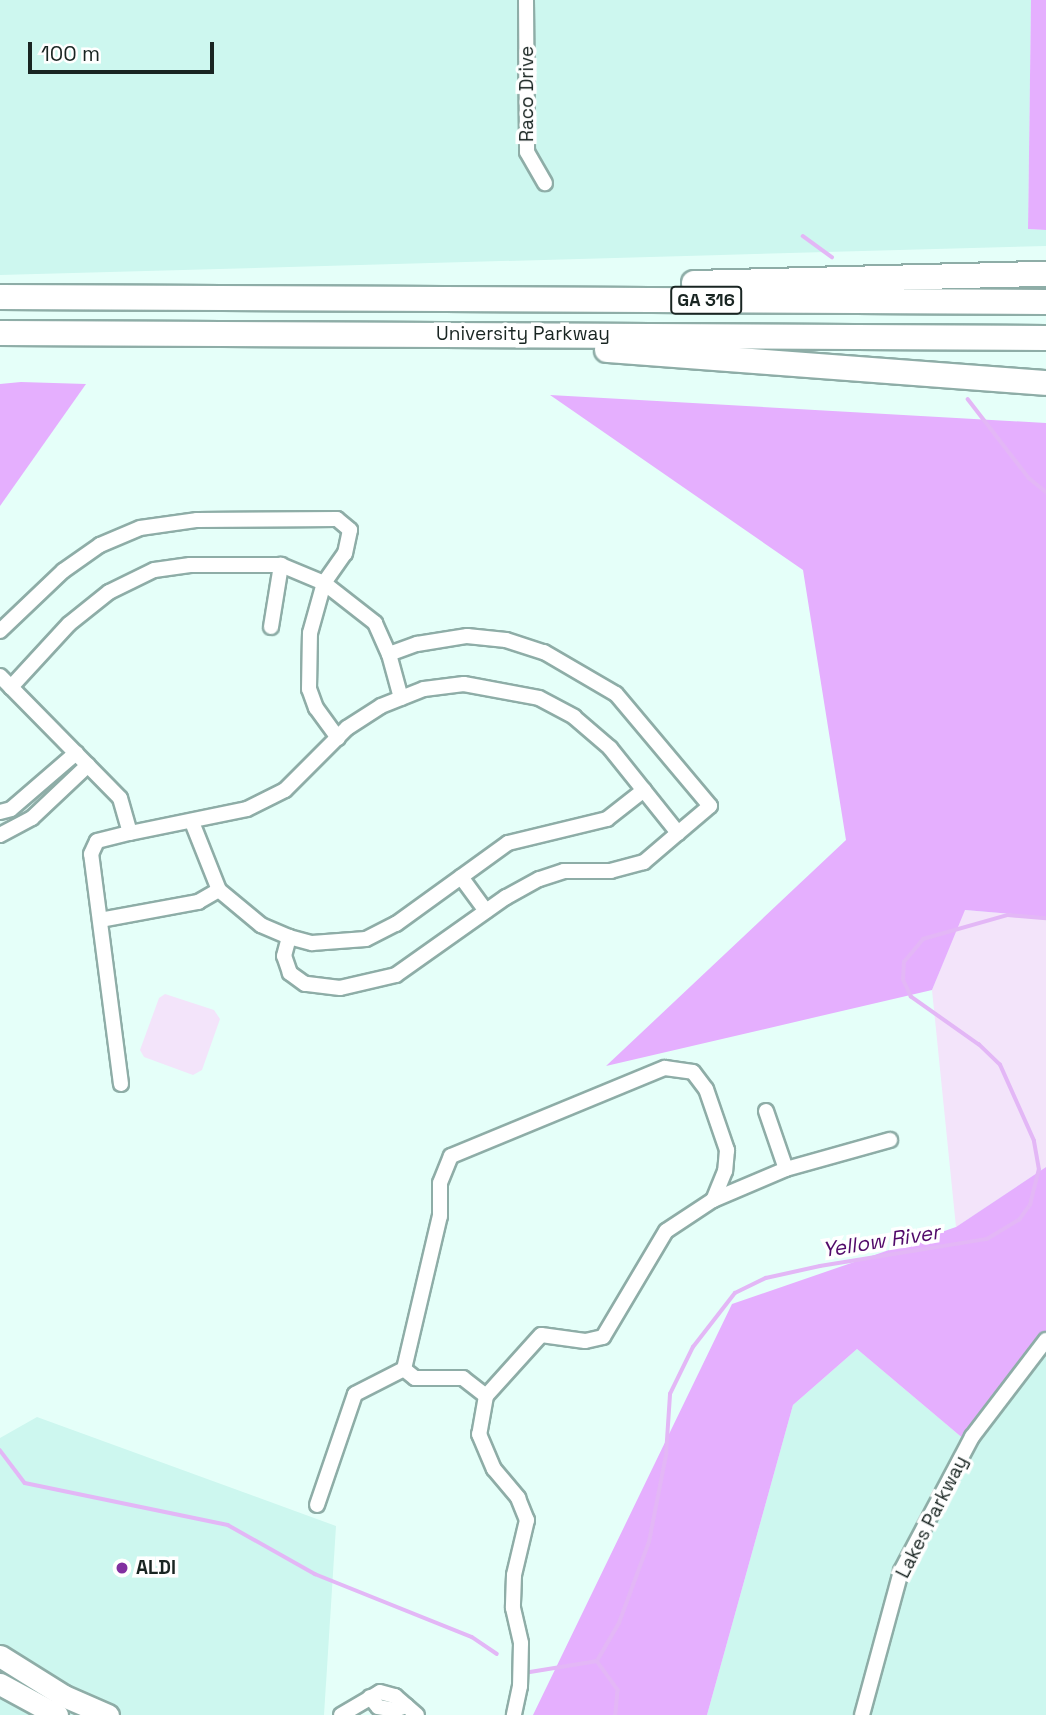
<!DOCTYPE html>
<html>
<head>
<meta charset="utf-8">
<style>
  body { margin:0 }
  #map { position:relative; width:1046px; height:1715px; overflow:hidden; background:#e5fff9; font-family:"Space Grotesk",sans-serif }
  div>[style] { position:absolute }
  .built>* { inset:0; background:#cdf7ef }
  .green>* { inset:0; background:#f3e4fa }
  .forest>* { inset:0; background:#e5affe }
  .stream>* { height:3.5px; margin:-1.75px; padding:0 1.75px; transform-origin:1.75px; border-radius:1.75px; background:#e3b7f6 }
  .roads { filter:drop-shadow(2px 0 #8eada7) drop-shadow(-2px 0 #8eada7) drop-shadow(0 2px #8eada7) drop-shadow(0 -2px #8eada7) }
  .street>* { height:14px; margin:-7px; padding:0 7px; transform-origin:7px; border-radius:7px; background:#fff }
  .primary>* { height:21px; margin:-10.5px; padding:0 10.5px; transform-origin:10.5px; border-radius:10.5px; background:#fff }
  .highway>* { height:24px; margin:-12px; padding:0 12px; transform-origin:12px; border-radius:12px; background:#fff }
  .dots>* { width:19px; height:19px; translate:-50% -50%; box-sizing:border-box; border:4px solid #fff; border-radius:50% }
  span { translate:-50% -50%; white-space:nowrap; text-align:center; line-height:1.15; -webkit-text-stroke:7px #fff; paint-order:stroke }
  .shield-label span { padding:2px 5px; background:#fff; border:2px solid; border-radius:5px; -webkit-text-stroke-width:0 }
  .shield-label { font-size:18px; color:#192522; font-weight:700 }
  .street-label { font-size:19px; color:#192522 }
  .poi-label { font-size:19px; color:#192522; font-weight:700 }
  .left { translate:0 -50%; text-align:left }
  .water-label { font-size:21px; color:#520a6a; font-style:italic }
  .scale { position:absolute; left:28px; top:42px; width:186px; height:32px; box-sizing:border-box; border:4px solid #192522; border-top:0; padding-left:9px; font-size:21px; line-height:24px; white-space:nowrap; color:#192522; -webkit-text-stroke:5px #fff; paint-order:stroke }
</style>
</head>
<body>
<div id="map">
  <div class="built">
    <div style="clip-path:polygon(0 0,1031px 0,1028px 229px,1046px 230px,1046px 246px,0 275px)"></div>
    <div style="clip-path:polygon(1046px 1348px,1046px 1715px,707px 1715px,793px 1405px,857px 1349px,972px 1446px)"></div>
    <div style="clip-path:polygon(37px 1417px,336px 1526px,324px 1715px,0 1715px,0 1438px)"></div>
  </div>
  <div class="green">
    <div style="clip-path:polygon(964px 910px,1046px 917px,1046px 1167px,956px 1227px,932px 990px)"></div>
    <div style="clip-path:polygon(165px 994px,214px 1010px,220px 1019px,202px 1070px,193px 1075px,144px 1057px,140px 1050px,159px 998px)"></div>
  </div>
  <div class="forest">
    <div style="clip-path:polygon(1031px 0,1046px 0,1046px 230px,1028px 229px)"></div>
    <div style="clip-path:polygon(21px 382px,86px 384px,0 506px,0 384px)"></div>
    <div style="clip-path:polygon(550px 395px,1046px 423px,1046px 917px,965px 910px,932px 990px,606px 1066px,846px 840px,803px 570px)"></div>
    <div style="clip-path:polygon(1046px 1167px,1046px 1348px,972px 1446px,857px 1349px,793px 1405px,707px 1715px,533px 1715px,732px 1304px,956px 1227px)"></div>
  </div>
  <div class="stream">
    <div style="left:803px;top:236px;width:36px;rotate:36deg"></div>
    <div style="left:968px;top:399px;width:100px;rotate:52.3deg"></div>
    <div style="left:1029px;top:478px;width:22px;rotate:39deg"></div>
    <div style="left:0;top:1450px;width:41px;rotate:52.9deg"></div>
    <div style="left:25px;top:1483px;width:207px;rotate:11.7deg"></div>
    <div style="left:228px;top:1525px;width:100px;rotate:29.4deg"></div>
    <div style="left:315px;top:1574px;width:169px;rotate:21.9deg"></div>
    <div style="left:472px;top:1637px;width:30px;rotate:34deg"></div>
    <div style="left:597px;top:1661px;width:44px;rotate:-59.9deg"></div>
    <div style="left:619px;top:1623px;width:86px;rotate:-69.7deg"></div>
    <div style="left:649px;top:1542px;width:89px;rotate:-78.9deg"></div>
    <div style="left:666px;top:1455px;width:61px;rotate:-86.2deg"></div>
    <div style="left:670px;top:1394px;width:52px;rotate:-63.9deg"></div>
    <div style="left:693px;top:1347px;width:68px;rotate:-52.1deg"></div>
    <div style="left:735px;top:1293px;width:34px;rotate:-26deg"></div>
    <div style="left:766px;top:1278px;width:55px;rotate:-12.5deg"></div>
    <div style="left:820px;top:1266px;width:169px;rotate:-9.2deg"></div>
    <div style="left:987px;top:1239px;width:37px;rotate:-31deg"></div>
    <div style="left:1019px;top:1220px;width:19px;rotate:-54deg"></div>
    <div style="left:1030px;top:1205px;width:36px;rotate:-76deg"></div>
    <div style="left:1039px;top:1170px;width:29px;rotate:-100deg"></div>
    <div style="left:1034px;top:1141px;width:83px;rotate:-114.1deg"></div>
    <div style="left:1000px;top:1065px;width:29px;rotate:-136deg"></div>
    <div style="left:979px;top:1045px;width:83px;rotate:-144.8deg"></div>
    <div style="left:911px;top:997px;width:19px;rotate:-115deg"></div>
    <div style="left:903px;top:980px;width:18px;rotate:-87deg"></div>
    <div style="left:904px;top:962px;width:30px;rotate:-50deg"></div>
    <div style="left:923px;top:939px;width:88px;rotate:-15.8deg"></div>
    <div style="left:1008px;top:915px;width:38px;rotate:5deg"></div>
    <div style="left:597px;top:1661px;width:36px;rotate:54deg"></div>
    <div style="left:618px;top:1690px;width:25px;rotate:95deg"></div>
    <div style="left:524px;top:1673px;width:74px;rotate:-9.3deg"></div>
  </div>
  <div class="roads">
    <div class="street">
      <div style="left:526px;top:0;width:152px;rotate:89.6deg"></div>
      <div style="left:527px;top:152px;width:36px;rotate:60deg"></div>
      <div style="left:271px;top:627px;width:63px;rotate:-80.8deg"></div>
      <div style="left:0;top:631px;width:87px;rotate:-43.6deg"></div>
      <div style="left:63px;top:571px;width:45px;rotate:-35.1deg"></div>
      <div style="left:100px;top:545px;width:43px;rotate:-23deg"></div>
      <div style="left:140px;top:528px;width:58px;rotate:-8deg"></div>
      <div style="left:197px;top:520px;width:140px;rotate:-0.4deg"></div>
      <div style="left:337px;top:519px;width:17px;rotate:40deg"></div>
      <div style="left:350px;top:530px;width:24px;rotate:102deg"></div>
      <div style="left:345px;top:553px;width:37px;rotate:125deg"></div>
      <div style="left:324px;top:583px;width:47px;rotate:-157.3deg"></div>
      <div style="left:281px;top:565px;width:91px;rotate:180deg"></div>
      <div style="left:190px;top:565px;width:36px;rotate:172deg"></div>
      <div style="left:154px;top:570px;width:50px;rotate:153.9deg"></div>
      <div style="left:109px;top:592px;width:51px;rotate:141.3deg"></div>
      <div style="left:69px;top:624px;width:86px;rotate:132.6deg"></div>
      <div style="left:0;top:676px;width:171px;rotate:45.5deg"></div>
      <div style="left:120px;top:798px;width:36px;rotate:74deg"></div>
      <div style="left:130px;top:833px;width:119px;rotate:-11.6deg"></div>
      <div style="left:247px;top:809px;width:42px;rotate:-26.6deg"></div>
      <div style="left:285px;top:790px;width:88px;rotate:-45deg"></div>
      <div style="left:347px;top:728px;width:40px;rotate:-32.9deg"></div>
      <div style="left:381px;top:706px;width:46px;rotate:-21.6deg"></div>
      <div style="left:424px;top:689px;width:40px;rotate:-7.1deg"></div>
      <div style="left:464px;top:684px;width:76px;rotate:10.6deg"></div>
      <div style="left:539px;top:698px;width:40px;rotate:28deg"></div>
      <div style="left:574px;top:717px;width:48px;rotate:40.7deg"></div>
      <div style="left:610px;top:748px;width:109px;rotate:51.3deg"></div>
      <div style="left:678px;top:833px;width:45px;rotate:139.5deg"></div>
      <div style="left:644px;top:862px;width:34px;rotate:165deg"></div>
      <div style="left:611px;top:871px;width:47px;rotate:180deg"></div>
      <div style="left:564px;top:871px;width:26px;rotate:162deg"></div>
      <div style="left:539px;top:879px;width:38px;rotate:151deg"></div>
      <div style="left:506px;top:897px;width:135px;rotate:144.7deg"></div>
      <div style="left:396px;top:975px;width:57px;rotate:166.9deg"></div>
      <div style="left:340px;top:988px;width:35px;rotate:-173deg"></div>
      <div style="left:305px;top:984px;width:19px;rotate:-144deg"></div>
      <div style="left:290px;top:973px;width:18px;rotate:-109deg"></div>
      <div style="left:284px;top:956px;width:20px;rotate:-75deg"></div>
      <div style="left:289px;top:937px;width:30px;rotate:-157deg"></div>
      <div style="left:261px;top:925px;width:55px;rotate:-140.2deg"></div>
      <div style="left:219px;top:890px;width:73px;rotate:-111.7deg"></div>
      <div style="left:401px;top:698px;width:46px;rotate:-105.3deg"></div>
      <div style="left:389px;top:654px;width:30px;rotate:-20deg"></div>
      <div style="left:417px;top:644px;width:51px;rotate:-9.1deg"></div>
      <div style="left:467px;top:636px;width:39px;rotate:6deg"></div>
      <div style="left:506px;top:640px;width:40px;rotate:18deg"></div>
      <div style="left:544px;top:652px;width:83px;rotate:30.3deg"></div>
      <div style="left:616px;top:694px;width:146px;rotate:50deg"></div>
      <div style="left:710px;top:806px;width:42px;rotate:139.8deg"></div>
      <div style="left:338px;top:738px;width:37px;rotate:-126deg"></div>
      <div style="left:316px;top:708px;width:20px;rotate:-110deg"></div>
      <div style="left:309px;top:689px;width:56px;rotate:-89deg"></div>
      <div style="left:310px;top:633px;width:52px;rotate:-74.4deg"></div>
      <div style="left:324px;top:583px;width:65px;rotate:38.1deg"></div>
      <div style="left:375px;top:623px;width:34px;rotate:66deg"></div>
      <div style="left:0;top:812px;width:11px;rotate:-15deg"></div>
      <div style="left:11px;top:809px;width:86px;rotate:-40.7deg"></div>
      <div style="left:0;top:835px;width:36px;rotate:-28deg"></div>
      <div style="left:32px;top:818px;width:77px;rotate:-43.4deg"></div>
      <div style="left:461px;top:877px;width:42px;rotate:53.7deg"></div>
      <div style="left:100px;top:920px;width:100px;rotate:-10.4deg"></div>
      <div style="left:198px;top:902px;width:24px;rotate:-30deg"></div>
      <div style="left:289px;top:937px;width:24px;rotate:15deg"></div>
      <div style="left:312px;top:943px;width:54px;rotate:-4.2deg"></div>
      <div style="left:366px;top:939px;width:34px;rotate:-27deg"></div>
      <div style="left:396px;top:924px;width:138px;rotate:-35.9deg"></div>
      <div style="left:508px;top:843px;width:102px;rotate:-13.6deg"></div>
      <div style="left:607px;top:819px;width:47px;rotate:-38.1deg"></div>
      <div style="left:665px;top:1068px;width:28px;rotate:8deg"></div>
      <div style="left:693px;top:1072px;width:21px;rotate:53deg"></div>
      <div style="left:706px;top:1089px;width:65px;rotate:71deg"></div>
      <div style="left:727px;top:1150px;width:21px;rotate:95deg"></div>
      <div style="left:725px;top:1171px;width:31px;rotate:112deg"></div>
      <div style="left:713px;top:1200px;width:56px;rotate:146.6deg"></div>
      <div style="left:666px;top:1231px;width:123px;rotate:120.7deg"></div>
      <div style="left:603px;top:1337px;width:18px;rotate:167deg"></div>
      <div style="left:585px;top:1341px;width:44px;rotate:-172.2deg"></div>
      <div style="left:541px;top:1335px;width:82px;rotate:132deg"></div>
      <div style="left:486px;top:1396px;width:29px;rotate:-142deg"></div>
      <div style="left:463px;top:1378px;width:48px;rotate:180deg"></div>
      <div style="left:415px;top:1378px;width:14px;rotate:-141deg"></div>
      <div style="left:404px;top:1369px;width:157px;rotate:-76.8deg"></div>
      <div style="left:440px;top:1216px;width:33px;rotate:-90deg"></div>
      <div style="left:440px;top:1183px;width:29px;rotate:-68deg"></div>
      <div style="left:451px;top:1156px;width:231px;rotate:-22.4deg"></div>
      <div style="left:121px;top:1084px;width:232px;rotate:-97.4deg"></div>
      <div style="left:91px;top:854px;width:14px;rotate:-65deg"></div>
      <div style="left:97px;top:841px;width:34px;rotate:-14deg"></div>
      <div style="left:766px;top:1111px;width:61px;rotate:71deg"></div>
      <div style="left:713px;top:1200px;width:79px;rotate:-23deg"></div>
      <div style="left:786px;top:1169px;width:108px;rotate:-15.6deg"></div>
      <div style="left:486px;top:1396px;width:39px;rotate:100deg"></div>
      <div style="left:479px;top:1434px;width:38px;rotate:67deg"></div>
      <div style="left:494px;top:1469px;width:38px;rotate:50deg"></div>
      <div style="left:518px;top:1498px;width:24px;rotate:68deg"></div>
      <div style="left:527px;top:1520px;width:57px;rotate:103.3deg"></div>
      <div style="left:514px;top:1575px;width:33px;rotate:92deg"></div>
      <div style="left:513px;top:1608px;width:36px;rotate:77deg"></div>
      <div style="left:521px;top:1643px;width:43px;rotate:91.3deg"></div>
      <div style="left:520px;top:1686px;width:30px;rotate:102deg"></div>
      <div style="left:317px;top:1505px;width:117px;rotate:-71.1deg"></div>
      <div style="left:355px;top:1394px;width:55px;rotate:-27deg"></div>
      <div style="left:370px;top:1697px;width:13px;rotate:51deg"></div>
      <div style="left:378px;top:1707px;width:17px;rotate:10deg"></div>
      <div style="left:395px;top:1710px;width:12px;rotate:-20deg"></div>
      <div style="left:341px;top:1715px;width:45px;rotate:-30.5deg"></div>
      <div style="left:380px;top:1692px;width:16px;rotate:15deg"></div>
      <div style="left:395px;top:1696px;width:29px;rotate:41deg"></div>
      <div style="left:862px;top:1715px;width:149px;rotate:-74.8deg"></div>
      <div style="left:901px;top:1571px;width:152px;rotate:-62.1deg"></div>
      <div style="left:972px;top:1437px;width:122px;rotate:-52.7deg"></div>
    </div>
    <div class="primary">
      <div style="left:0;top:1656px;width:75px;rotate:32deg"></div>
      <div style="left:64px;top:1696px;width:48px;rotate:23.4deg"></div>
      <div style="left:0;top:1684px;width:65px;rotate:28.5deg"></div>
    </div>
    <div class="highway">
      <div style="left:694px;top:283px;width:352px;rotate:-1.5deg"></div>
      <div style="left:0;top:297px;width:1046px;rotate:0.27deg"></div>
      <div style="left:0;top:333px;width:1046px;rotate:0.27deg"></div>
      <div style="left:607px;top:350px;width:440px;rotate:4.3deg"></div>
    </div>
  </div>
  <div class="dots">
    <div style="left:122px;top:1568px;background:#8130a0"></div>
  </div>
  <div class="shield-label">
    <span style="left:706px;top:300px">GA 316</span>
  </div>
  <div class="street-label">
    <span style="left:527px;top:94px;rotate:-90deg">Raco Drive</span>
    <span style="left:523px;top:334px">University Parkway</span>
    <span style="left:932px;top:1517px;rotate:-63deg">Lakes Parkway</span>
  </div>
  <div class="poi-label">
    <span class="left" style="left:136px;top:1568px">ALDI</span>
  </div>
  <div class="water-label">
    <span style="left:881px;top:1241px;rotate:-9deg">Yellow River</span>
  </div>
  <div class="scale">100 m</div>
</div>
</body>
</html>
